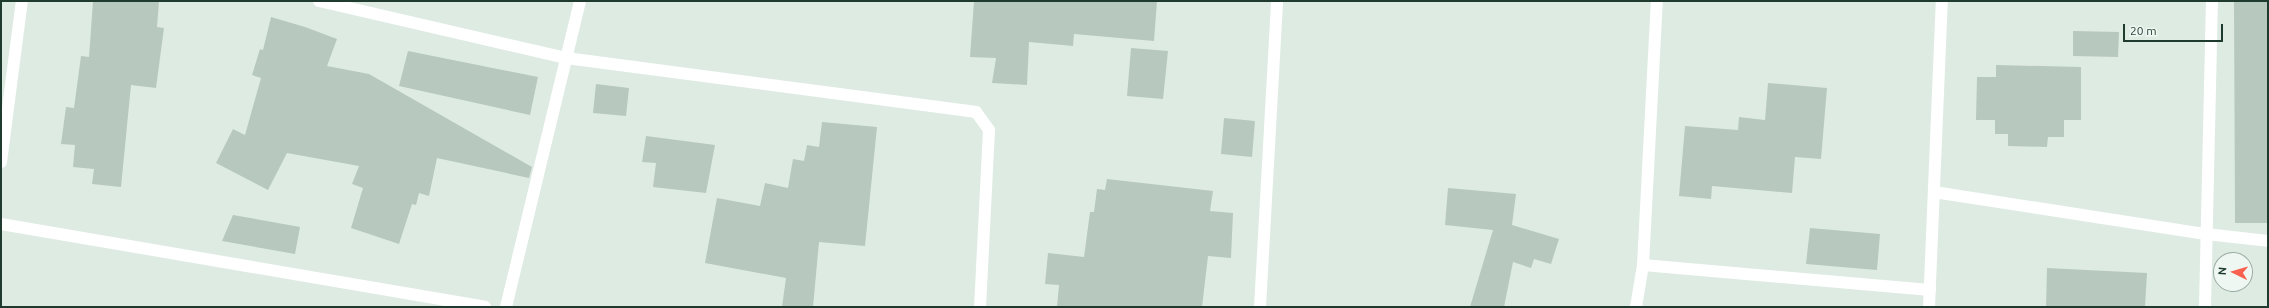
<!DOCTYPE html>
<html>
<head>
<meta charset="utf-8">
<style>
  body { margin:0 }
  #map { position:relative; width:2269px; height:308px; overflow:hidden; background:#deebe3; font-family:Ubuntu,sans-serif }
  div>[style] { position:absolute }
  .building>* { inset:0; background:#b7c8bf }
  .minor>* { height:12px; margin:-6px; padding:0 6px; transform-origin:6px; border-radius:6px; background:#fff }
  span { translate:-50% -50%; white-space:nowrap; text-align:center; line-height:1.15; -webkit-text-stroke:3.5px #eff7f2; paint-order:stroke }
  .frame { position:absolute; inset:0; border:2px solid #1f3b30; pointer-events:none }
  .north { position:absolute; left:2213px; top:252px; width:40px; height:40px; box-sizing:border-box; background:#eff7f2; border:1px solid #9caca4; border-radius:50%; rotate:275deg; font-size:11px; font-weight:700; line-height:16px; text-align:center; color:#1f3b30 }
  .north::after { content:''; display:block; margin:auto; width:14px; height:18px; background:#f8604f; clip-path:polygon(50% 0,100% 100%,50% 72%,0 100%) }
  .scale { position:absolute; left:2123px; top:24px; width:100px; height:18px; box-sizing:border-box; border:2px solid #1f3b30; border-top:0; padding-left:5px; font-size:12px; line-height:14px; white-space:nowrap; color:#1f3b30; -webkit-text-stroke:3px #eff7f2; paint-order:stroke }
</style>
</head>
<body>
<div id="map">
  <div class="building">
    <div style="clip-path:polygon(93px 1px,159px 1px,157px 27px,164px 28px,156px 88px,131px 85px,121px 187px,92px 184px,94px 169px,73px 167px,75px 145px,61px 144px,66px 107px,74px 108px,81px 56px,89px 57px)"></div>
    <div style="clip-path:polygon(974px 1px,1157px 1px,1154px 41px,1074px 34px,1073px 46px,1029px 42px,1027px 85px,992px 83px,996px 58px,970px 57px)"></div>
    <div style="clip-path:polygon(2234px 1px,2268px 1px,2268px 223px,2235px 223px)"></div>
    <div style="clip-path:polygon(271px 17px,305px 27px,337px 39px,327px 66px,369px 74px,532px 167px,529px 178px,437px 158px,429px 196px,419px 193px,416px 205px,412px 204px,399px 244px,351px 228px,363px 188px,352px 184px,359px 166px,287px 153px,268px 190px,216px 163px,233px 129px,245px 135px,261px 78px,252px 75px,260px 49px,263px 50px)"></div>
    <div style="clip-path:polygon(2073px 31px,2119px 32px,2118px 57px,2073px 56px)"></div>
    <div style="clip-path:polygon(1131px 48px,1168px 51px,1163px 99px,1127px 96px)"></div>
    <div style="clip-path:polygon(408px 51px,538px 77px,530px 115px,399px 86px)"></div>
    <div style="clip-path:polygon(1996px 65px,2081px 67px,2081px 120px,2064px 120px,2064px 137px,2048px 137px,2047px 147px,2008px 146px,2008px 134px,1995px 134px,1995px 120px,1976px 120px,1977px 77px,1996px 77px)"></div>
    <div style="clip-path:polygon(1768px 83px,1827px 88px,1821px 159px,1795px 157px,1792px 193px,1712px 186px,1711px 199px,1679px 196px,1685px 126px,1738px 130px,1739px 117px,1765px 120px)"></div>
    <div style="clip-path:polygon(596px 84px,629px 88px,626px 116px,593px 113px)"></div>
    <div style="clip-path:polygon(1224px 118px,1255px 121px,1252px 157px,1221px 154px)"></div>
    <div style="clip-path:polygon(822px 122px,877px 127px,865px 246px,819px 242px,813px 307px,782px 307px,786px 278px,705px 263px,717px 198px,760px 206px,765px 183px,788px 188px,793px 159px,804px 161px,807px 145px,819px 147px)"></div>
    <div style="clip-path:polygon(646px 136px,715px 145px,706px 193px,653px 187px,656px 163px,642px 162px)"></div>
    <div style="clip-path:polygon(1107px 179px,1213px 191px,1210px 211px,1233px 213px,1231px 258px,1208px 256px,1202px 307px,1057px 307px,1059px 285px,1045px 284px,1048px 253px,1084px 257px,1090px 212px,1094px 212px,1097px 189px,1105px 190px)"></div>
    <div style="clip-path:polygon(1448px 188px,1516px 194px,1512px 225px,1559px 239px,1551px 264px,1534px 259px,1531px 268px,1513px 262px,1504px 307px,1470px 307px,1493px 230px,1445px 225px)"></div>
    <div style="clip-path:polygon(233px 215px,300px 227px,295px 254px,222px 241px)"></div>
    <div style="clip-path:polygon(1810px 228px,1880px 234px,1877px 270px,1806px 264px)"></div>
    <div style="clip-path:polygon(2047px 268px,2147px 273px,2145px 307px,2046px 307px)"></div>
  </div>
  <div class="minor">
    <div style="left:319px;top:1px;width:253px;rotate:13deg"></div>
    <div style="left:566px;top:58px;width:414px;rotate:7.5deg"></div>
    <div style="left:976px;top:112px;width:22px;rotate:54deg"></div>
    <div style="left:989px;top:130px;width:177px;rotate:92.9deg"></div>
    <div style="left:1px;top:162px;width:162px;rotate:-82.6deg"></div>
    <div style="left:1934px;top:192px;width:275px;rotate:8.8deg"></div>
    <div style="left:2206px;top:234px;width:62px;rotate:6.4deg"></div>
    <div style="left:1px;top:224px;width:491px;rotate:9.7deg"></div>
    <div style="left:1643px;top:265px;width:288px;rotate:5deg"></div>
    <div style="left:506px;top:307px;width:315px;rotate:-76.4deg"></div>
    <div style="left:1260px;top:307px;width:306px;rotate:-86.8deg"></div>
    <div style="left:1636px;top:307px;width:43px;rotate:-80.5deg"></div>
    <div style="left:1643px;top:265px;width:264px;rotate:-87deg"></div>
    <div style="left:1929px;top:307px;width:306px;rotate:-87.6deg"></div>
    <div style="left:2205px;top:307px;width:306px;rotate:-88.7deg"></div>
  </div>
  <div class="frame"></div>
  <div class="north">N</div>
  <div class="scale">20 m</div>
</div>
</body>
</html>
